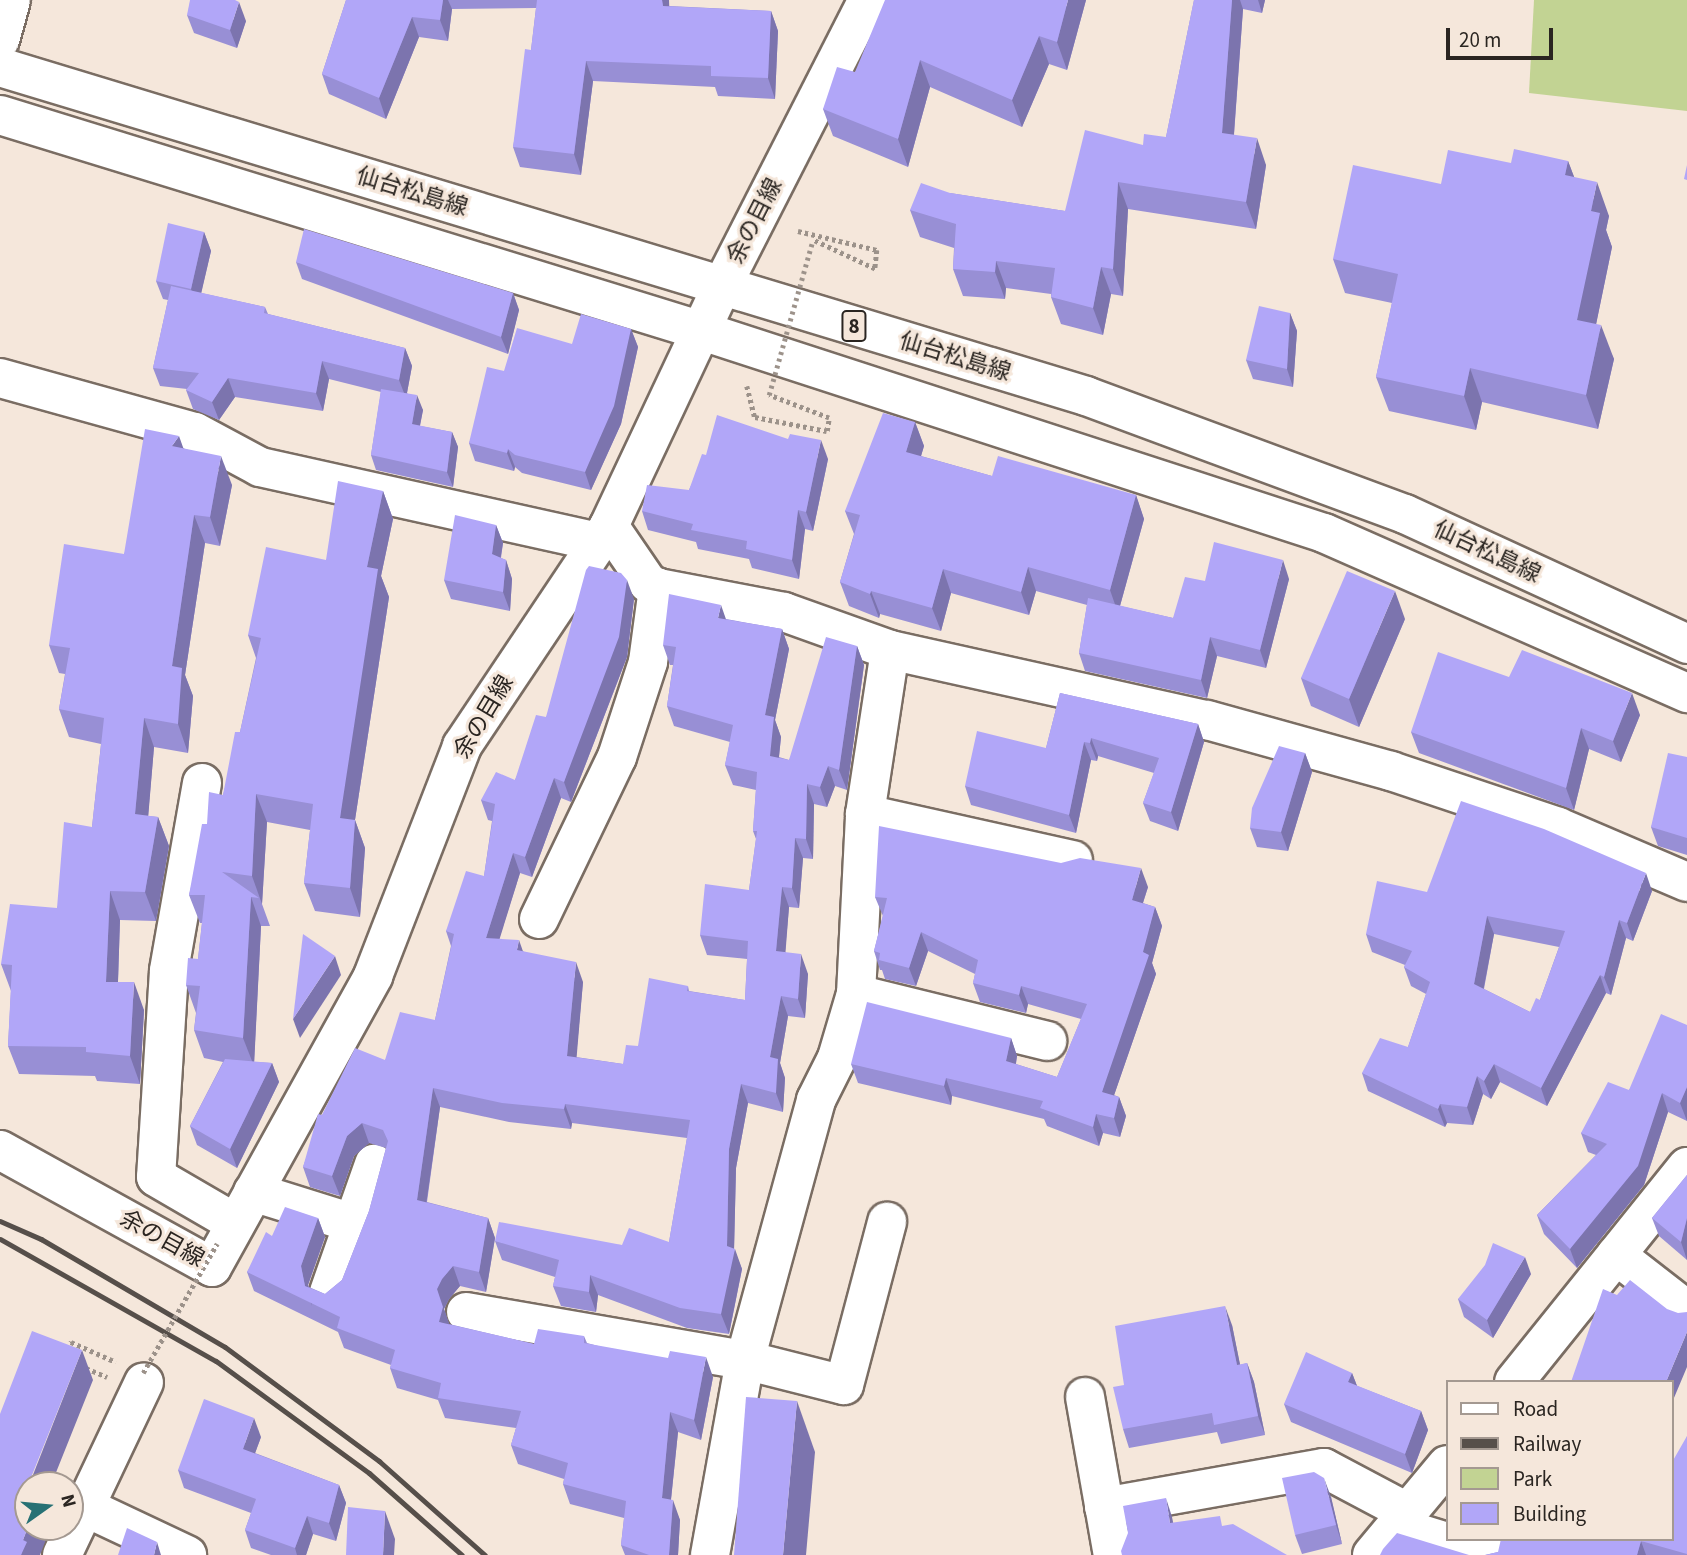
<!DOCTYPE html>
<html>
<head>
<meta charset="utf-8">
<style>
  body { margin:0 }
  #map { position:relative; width:1687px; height:1555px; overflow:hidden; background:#f5e7db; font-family:"Source Sans 3","Noto Sans JP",sans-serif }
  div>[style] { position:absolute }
  .green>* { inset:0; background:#c2d393 }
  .path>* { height:4.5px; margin-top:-2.25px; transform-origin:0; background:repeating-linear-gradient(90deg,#9c928a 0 3.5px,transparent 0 7px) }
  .roads { filter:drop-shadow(2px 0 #7a6d63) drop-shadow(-2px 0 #7a6d63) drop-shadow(0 2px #7a6d63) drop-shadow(0 -2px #7a6d63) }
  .minor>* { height:38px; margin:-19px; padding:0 19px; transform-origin:19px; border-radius:19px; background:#fff }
  .major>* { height:38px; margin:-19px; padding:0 19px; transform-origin:19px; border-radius:19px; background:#fff }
  .rail>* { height:5px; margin:-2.5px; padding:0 2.5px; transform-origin:2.5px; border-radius:2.5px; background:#564f4a }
  .path-bridge>* { height:4.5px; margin-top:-2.25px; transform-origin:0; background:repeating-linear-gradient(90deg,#9c928a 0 3.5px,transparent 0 7px) }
  .wall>* { inset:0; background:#988fd5 }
  .shaded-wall>* { inset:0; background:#7c74ae }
  .building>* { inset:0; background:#b1a6f8 }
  span { translate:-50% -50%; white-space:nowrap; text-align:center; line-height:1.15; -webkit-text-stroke:6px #f5e7db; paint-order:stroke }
  .shield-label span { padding:2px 5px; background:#f5e7db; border:2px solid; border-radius:5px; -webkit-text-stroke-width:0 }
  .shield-label { font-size:21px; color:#2a2521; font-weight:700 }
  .street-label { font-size:23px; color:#2a2521 }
  .legend { position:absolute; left:1446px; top:1380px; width:228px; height:161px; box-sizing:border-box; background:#f5e7db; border:2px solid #a49991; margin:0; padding:9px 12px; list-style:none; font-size:21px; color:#2a2521 }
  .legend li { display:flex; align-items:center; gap:14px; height:35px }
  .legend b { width:35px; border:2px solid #a49991 }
  .north { position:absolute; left:14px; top:1471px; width:70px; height:70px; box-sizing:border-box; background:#f5e7db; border:2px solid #a49991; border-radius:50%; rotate:75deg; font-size:19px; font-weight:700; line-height:28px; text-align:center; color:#2a2521 }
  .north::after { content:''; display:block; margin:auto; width:24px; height:32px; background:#277174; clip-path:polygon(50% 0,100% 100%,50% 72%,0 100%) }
  .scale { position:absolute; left:1446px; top:28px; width:107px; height:32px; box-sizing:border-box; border:4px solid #2a2521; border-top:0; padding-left:9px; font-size:21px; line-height:24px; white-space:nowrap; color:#2a2521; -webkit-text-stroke:5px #f5e7db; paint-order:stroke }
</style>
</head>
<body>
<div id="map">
  <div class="green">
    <div style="clip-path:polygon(1534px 0,1687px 0,1687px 111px,1529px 93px)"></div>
  </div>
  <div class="path">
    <div style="left:798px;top:231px;width:81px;rotate:13.5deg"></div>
    <div style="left:877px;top:250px;width:19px;rotate:96deg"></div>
    <div style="left:875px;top:269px;width:68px;rotate:-154.9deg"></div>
    <div style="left:747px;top:386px;width:32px;rotate:76deg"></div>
    <div style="left:755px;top:417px;width:73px;rotate:11deg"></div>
    <div style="left:827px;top:431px;width:13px;rotate:-81deg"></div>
    <div style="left:829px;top:418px;width:64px;rotate:-159deg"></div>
    <div style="left:68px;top:1349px;width:8px;rotate:-67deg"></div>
    <div style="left:71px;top:1342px;width:49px;rotate:24deg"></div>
    <div style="left:86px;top:1368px;width:23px;rotate:23deg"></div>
  </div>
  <div class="roads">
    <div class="minor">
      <div style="left:0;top:40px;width:41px;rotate:-74.6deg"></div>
      <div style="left:0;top:378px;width:202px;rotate:15.5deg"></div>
      <div style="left:195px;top:432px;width:74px;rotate:28.3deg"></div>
      <div style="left:260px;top:467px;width:346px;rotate:12.5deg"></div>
      <div style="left:609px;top:526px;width:69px;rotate:55.6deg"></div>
      <div style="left:648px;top:583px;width:11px;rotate:27deg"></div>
      <div style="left:658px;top:588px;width:128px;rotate:10.8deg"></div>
      <div style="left:784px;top:612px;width:113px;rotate:19.7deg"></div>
      <div style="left:890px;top:650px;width:325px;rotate:12.5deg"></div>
      <div style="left:1207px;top:720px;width:191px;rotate:15.5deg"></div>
      <div style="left:1391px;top:771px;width:176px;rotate:18.5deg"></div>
      <div style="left:1558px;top:827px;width:140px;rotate:23.1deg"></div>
      <div style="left:202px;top:783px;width:191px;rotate:100deg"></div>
      <div style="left:169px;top:971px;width:206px;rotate:93.6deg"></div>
      <div style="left:156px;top:1177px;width:91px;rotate:30.2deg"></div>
      <div style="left:865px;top:814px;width:213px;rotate:12.5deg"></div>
      <div style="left:539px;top:919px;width:180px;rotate:-64.3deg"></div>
      <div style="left:617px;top:757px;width:100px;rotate:-71.9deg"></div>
      <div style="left:648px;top:662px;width:75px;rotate:-82.3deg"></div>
      <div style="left:856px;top:994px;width:197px;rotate:13.8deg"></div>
      <div style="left:0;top:1150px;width:242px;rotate:28.9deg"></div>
      <div style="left:212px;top:1267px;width:333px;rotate:-61deg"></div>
      <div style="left:373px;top:976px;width:247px;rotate:-68.8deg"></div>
      <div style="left:462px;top:746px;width:265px;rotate:-56.2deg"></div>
      <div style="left:609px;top:526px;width:265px;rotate:-64.8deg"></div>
      <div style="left:722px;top:286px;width:321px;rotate:-63deg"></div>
      <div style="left:253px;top:1192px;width:108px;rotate:17.3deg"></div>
      <div style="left:1616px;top:1255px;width:90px;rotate:37.8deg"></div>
      <div style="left:329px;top:1292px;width:136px;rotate:-70.6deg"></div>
      <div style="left:466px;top:1312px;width:283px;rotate:9.8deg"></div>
      <div style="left:745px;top:1360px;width:102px;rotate:14.2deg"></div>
      <div style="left:844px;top:1385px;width:169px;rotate:-75.2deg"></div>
      <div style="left:1514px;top:1382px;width:276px;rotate:-51.2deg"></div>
      <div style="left:1085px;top:1397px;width:160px;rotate:80deg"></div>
      <div style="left:85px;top:1507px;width:113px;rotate:25.2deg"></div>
      <div style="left:1104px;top:1507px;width:223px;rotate:-10.1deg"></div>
      <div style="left:1324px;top:1468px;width:96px;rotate:27.9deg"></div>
      <div style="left:1398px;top:1527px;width:95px;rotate:17.1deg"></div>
      <div style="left:62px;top:1555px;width:191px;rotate:-64.6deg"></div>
      <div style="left:710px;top:1555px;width:198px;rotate:-79.8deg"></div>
      <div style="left:745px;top:1360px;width:270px;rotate:-74.7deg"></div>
      <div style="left:816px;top:1100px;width:47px;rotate:-63.4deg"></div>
      <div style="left:837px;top:1058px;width:67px;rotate:-73.5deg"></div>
      <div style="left:856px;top:994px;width:180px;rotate:-87.1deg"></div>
      <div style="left:865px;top:814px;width:166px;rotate:-81.3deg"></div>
      <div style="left:1372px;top:1555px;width:117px;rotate:-50.2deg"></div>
    </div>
    <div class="major">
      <div style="left:0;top:67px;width:1135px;rotate:16.85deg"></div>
      <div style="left:1086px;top:396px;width:340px;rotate:20.3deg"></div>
      <div style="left:1405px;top:514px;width:311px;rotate:24.7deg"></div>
      <div style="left:0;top:115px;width:734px;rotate:17.1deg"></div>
      <div style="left:702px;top:331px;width:654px;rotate:17.99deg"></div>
      <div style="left:1324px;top:533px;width:397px;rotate:23.8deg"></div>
    </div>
  </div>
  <div class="rail">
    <div style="left:0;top:1221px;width:45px;rotate:23.7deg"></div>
    <div style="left:41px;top:1239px;width:213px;rotate:30.4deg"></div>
    <div style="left:225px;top:1347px;width:192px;rotate:36.5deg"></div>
    <div style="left:379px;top:1461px;width:142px;rotate:41.6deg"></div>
    <div style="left:0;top:1239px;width:248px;rotate:29.5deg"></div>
    <div style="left:216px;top:1361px;width:190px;rotate:36.2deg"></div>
    <div style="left:369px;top:1473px;width:124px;rotate:41.4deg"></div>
  </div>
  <div class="path-bridge">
    <div style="left:769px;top:395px;width:161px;rotate:-74.2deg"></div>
    <div style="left:143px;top:1373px;width:149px;rotate:-60.2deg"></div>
  </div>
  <div class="wall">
    <div style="clip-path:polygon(346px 0,669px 0,669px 6px,771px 11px,778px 31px,775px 99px,718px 96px,715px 87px,593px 81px,581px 175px,520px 167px,513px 147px,531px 50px,536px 8px,452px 9px,448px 41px,419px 37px,386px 119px,329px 94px,322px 74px)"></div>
    <div style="clip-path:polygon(1086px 0,1067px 70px,1049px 64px,1022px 127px,930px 87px,908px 167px,833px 136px,823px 109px,855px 72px)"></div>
    <div style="clip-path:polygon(1194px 0,1265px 0,1262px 13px,1243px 9px,1234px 135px,1266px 165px,1256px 229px,1128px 209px,1123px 296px,1111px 294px,1103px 335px,1061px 324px,1051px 297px,1051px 294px,1006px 288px,1005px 299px,963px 296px,953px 269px,954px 248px,920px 237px,910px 210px,950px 193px,1065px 211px,1143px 145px,1166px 137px)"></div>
    <div style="clip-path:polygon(187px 15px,246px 21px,237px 48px,194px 33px)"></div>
    <div style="clip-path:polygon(1568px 161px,1574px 177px,1609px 216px,1606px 230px,1612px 247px,1596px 324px,1614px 359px,1598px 429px,1482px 402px,1476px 430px,1389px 411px,1376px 377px,1392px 303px,1345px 293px,1333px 259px,1441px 184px,1511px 163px)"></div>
    <div style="clip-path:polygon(204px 232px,211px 251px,201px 293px,265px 307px,268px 314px,405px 348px,412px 366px,407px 393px,423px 410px,420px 426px,452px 432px,458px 447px,453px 487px,376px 470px,371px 455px,381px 392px,329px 379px,323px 411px,235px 397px,219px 420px,193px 409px,186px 390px,187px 389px,160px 386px,153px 368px,168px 300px,163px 299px,156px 281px)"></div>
    <div style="clip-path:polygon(296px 262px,513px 293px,519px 310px,508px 354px,302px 279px)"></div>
    <div style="clip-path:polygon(1290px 313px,1297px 331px,1293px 387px,1253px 379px,1246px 360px)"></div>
    <div style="clip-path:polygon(631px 329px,638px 347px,621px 424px,591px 490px,522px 473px,515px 467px,514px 471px,475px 461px,469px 443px,504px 371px,572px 344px)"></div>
    <div style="clip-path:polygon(915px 422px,924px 446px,921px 456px,992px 476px,1136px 495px,1144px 519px,1120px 606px,1173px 618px,1205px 581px,1289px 579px,1266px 668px,1217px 656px,1207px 698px,1085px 671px,1079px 653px,1087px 605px,1036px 591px,1029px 615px,951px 593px,941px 631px,880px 614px,879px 618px,849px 606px,840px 582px,854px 534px,845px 511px)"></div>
    <div style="clip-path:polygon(183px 448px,232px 485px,220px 546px,205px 543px,185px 675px,193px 696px,188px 753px,154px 747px,148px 816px,158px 817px,169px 846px,156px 921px,120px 920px,118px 982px,144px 1010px,140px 1084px,97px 1081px,95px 1076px,19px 1074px,8px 1046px,11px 991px,1px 964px,57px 908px,92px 827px,101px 744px,69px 737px,59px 709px,65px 674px,59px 673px,49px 645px,124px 554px)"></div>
    <div style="clip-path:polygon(706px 455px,828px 459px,813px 531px,805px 529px,799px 579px,752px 568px,749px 559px,698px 549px,696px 542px,648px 530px,642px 511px,689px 490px)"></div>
    <div style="clip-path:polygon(383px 491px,393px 519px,381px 576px,389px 597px,355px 820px,365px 848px,360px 917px,315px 911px,304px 883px,310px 830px,267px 822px,262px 904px,270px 926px,261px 926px,254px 1062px,272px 1063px,279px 1082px,237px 1168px,197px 1145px,190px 1126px,223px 1062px,204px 1058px,194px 1030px,196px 1013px,186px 985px,198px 959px,202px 923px,200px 923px,189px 895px,207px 824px,223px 795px,240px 732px,256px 658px,248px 635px,326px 560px)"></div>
    <div style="clip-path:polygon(496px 525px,503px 543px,501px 558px,506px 560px,512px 579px,510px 611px,451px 599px,444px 580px)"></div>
    <div style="clip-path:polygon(634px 599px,627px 657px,571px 802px,561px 798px,532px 877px,520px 873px,499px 939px,583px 982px,576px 1057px,623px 1064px,688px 986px,689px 991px,745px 1000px,747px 959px,707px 955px,700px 935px,749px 890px,756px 839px,753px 831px,756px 790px,733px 785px,725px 765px,730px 742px,674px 726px,667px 706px,673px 665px,670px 665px,663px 645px,726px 619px,782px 629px,789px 649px,775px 720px,781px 737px,779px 757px,789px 760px,857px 646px,864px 665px,847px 790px,835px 786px,827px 807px,814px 804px,813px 859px,803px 858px,799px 908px,789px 907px,785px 952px,808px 974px,805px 1018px,788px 1016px,780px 1063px,785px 1078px,783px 1112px,748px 1103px,736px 1168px,734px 1249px,742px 1269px,729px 1334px,687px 1328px,598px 1295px,596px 1312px,561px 1306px,553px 1286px,555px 1277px,502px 1260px,495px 1241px,622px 1245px,669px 1242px,687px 1138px,572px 1123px,571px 1129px,509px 1122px,440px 1107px,427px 1202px,488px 1218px,495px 1238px,486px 1292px,460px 1286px,449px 1299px,444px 1309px,449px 1324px,534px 1344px,584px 1336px,587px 1343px,713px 1377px,701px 1440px,678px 1432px,671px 1500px,680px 1520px,678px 1555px,625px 1555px,621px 1545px,624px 1518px,570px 1504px,563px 1484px,564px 1479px,518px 1464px,511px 1445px,516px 1428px,445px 1418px,438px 1400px,397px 1388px,390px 1368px,391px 1365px,344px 1348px,338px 1332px,254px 1291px,247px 1272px,272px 1236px,318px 1218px,325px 1237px,308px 1285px,309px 1287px,325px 1294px,342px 1280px,369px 1211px,386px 1148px,369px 1143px,354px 1156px,340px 1196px,310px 1187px,303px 1167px,322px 1115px,385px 1060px,435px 1020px,451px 946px,446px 931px,484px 876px,492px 821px,488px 820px,481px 800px,515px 780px,546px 717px)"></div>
    <div style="clip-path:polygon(1405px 619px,1359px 727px,1311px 706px,1301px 678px)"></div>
    <div style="clip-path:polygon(1509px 677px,1640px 715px,1621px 762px,1589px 749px,1574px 810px,1419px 753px,1411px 732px)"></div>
    <div style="clip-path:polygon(1060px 693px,1198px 724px,1204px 742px,1178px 831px,1150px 821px,1143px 803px,1154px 773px,1098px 756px,1097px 761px,1091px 760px,1076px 833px,971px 805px,965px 786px,1046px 748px)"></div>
    <div style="clip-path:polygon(1305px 753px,1312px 772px,1288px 851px,1257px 847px,1250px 828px)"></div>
    <div style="clip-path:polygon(1687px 757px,1687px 855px,1658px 846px,1651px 827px)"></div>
    <div style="clip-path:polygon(1148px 887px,1143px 903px,1155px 907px,1162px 926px,1152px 963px,1156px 974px,1114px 1095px,1119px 1097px,1126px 1116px,1120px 1137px,1103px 1133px,1099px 1146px,1047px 1126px,1044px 1119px,952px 1096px,951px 1105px,858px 1083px,851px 1064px,1011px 1038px,1017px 1056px,1016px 1064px,1057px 1077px,1081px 1019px,1028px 1004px,1026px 1013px,980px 1002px,973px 983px,975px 974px,928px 951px,916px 986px,885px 979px,882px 970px,880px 970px,874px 951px,883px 916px,875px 897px)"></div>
    <div style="clip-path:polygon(evenodd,1652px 891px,1633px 941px,1626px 938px,1611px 995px,1606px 993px,1547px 1106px,1500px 1082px,1491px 1099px,1483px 1094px,1473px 1125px,1447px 1123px,1445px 1127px,1368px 1091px,1362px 1073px,1408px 1047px,1426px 994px,1411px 986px,1404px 967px,1405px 965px,1372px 952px,1366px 934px,1427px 892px,1652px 891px,1494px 934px,1559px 947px,1540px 1000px,1530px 1012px,1484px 989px,1494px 934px)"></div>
    <div style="clip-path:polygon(1687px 1025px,1687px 1121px,1668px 1112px,1644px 1185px,1577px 1268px,1544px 1234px,1537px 1215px,1596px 1155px,1588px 1152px,1581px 1133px,1629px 1090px)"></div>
    <div style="clip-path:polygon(1687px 1175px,1687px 1260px,1659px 1236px,1652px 1218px)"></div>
    <div style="clip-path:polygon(1531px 1274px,1493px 1338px,1464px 1317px,1458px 1299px)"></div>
    <div style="clip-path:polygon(1232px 1325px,1240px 1365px,1247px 1363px,1254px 1382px,1265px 1435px,1221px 1444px,1217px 1432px,1129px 1448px,1123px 1429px,1124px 1385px)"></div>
    <div style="clip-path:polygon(1352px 1373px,1357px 1386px,1421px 1411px,1428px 1430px,1412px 1473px,1291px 1422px,1284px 1404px)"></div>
    <div style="clip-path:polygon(1687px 1436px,1687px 1555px,1485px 1555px,1498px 1552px,1671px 1539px)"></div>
    <div style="clip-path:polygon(261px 1437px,255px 1453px,339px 1485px,346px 1503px,336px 1541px,313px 1534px,306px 1555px,271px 1555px,251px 1548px,245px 1530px,251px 1513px,184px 1488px,178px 1470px)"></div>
    <div style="clip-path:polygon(1331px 1497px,1342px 1544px,1302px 1554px,1295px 1535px)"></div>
  </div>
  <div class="shaded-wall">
    <div style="clip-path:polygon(443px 0,448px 0,452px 9px,448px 41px,440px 20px)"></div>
    <div style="clip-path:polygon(662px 0,669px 0,670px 26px,663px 6px)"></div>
    <div style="clip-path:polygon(1068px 0,1086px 0,1067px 70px,1057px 42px)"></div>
    <div style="clip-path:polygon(1232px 0,1240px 0,1243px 9px,1232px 160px,1222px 133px)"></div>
    <div style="clip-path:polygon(1258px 0,1265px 0,1262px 13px)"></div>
    <div style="clip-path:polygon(239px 2px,246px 21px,237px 48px,230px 30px)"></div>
    <div style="clip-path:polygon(771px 11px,778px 31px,775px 99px,768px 78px)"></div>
    <div style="clip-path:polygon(412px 17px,419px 37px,386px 119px,379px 98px)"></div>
    <div style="clip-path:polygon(1039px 36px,1049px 64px,1022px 127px,1012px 100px)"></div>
    <div style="clip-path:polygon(920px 60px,930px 87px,908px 167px,898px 139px)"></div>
    <div style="clip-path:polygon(586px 61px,593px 81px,581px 175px,574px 154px)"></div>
    <div style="clip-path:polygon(1257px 138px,1266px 165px,1256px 229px,1246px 202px)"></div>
    <div style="clip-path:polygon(1568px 161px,1581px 195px,1565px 175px)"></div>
    <div style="clip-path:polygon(1118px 182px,1128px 209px,1123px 296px,1113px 269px)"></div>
    <div style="clip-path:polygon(1597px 182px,1609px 216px,1606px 230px,1612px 247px,1590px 354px,1577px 320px,1591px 211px)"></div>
    <div style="clip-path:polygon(204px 232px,211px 251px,198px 307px,191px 289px)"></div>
    <div style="clip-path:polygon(996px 261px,1006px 288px,1005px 299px,995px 272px)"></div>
    <div style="clip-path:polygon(1101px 267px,1111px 294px,1103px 335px,1093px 308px)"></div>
    <div style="clip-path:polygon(513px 293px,519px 310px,508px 354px,501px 337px)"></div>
    <div style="clip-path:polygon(1290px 313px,1297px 331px,1293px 387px,1287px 369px)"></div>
    <div style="clip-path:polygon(1601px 325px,1614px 359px,1598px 429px,1586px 395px)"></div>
    <div style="clip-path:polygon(631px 329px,638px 347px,621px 424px,591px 490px,585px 472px)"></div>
    <div style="clip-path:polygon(405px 348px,412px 366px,406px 398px,399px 380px)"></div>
    <div style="clip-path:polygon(322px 361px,329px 379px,323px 411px,316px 393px)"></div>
    <div style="clip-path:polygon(1470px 368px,1482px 402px,1476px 430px,1464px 396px)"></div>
    <div style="clip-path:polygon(228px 378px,235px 397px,219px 420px,212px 402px)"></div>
    <div style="clip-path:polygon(417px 395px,423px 410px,417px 440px,412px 424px)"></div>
    <div style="clip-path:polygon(915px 422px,924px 446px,915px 476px,906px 452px)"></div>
    <div style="clip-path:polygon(452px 432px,458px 447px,453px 487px,447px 472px)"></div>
    <div style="clip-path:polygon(179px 436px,189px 464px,172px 446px)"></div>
    <div style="clip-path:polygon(821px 440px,828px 459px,813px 531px,806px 512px)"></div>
    <div style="clip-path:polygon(508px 449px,515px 467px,514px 471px,507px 453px)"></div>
    <div style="clip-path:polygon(221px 456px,232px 485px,220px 546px,210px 517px)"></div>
    <div style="clip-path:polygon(383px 491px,393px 519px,381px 576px,389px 597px,351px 846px,340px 818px,367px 567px)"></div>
    <div style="clip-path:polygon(1136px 495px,1144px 519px,1118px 613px,1110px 590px)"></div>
    <div style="clip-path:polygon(798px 510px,805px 529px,799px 579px,792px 560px)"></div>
    <div style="clip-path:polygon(194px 515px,205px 543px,185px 675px,193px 696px,188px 753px,178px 724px,172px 666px)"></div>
    <div style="clip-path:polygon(496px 525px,503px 543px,498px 573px,492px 554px)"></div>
    <div style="clip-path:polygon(506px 560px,512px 579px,510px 611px,503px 592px)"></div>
    <div style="clip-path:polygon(1283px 560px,1289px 579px,1266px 668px,1260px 650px)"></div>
    <div style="clip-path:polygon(1028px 567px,1036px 591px,1029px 615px,1021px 592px)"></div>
    <div style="clip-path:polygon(943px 569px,951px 593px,941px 631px,932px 608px)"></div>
    <div style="clip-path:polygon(627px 580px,634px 599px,627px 657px,571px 802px,564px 782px)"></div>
    <div style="clip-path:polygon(871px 591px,880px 614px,879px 618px,870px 594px)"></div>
    <div style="clip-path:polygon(1395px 591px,1405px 619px,1359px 727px,1349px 699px)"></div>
    <div style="clip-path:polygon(721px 605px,728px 625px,718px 618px)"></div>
    <div style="clip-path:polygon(782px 629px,789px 649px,775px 720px,781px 737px,777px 775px,770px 756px,765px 715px)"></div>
    <div style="clip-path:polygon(1210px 637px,1217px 656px,1207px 698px,1201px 680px)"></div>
    <div style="clip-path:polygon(857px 646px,864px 665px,847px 790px,839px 770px)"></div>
    <div style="clip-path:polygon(1632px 693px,1640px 715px,1621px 762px,1613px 741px)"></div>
    <div style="clip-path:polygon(144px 718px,154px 747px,146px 843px,135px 814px)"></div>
    <div style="clip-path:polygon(1198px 724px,1204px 742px,1178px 831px,1171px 812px)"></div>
    <div style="clip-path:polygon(1581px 728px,1589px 749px,1574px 810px,1566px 788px)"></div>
    <div style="clip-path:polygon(1091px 738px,1098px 756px,1097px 761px,1090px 743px)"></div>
    <div style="clip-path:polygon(1084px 742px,1091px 760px,1076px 833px,1069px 815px)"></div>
    <div style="clip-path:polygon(1305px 753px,1312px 772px,1288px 851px,1281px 832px)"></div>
    <div style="clip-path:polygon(828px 766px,835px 786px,827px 807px,820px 787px)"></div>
    <div style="clip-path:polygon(554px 778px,561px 798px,532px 877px,525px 857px)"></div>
    <div style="clip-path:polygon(807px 784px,814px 804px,813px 859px,806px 839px)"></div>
    <div style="clip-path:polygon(256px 794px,267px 822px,262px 904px,252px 876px)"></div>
    <div style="clip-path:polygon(158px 817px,169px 846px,156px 921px,145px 892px)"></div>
    <div style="clip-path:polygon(355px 820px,365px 848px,360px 917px,350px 888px)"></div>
    <div style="clip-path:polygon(795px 838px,803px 858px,799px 908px,792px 888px)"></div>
    <div style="clip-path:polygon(513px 853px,520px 873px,494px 957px,486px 938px)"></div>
    <div style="clip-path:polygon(1141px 868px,1148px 887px,1138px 918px,1132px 900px)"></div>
    <div style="clip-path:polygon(1646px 873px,1652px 891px,1633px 941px,1627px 923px)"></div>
    <div style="clip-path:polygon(782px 887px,789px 907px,784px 971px,776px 951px)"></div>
    <div style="clip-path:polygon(110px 891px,120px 920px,117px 1011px,106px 982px)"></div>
    <div style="clip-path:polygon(251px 897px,261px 926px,254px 1066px,243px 1038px)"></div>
    <div style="clip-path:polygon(1155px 907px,1162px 926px,1152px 963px,1156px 974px,1109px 1110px,1102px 1092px)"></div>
    <div style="clip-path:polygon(1487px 916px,1494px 934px,1481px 1002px,1474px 984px)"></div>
    <div style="clip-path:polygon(1619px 920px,1626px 938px,1611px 995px,1604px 977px)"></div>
    <div style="clip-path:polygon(921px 932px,928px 951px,916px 986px,909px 968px)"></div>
    <div style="clip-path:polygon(519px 940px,526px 960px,517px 950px)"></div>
    <div style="clip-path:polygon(801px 954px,808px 974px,805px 1018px,798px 999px)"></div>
    <div style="clip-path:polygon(335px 956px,341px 975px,300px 1038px,293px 1019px)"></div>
    <div style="clip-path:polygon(576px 962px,583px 982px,575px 1076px,567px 1056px)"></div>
    <div style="clip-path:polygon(1600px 975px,1606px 993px,1547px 1106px,1541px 1088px)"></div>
    <div style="clip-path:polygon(134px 982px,144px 1010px,140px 1084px,130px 1056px)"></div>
    <div style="clip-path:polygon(1021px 986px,1028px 1004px,1026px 1013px,1019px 995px)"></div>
    <div style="clip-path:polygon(781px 996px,788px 1016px,780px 1063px,785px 1078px,783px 1112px,776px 1093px,770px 1057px)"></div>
    <div style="clip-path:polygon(1011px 1038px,1017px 1056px,1013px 1080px,1006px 1061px)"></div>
    <div style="clip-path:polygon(272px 1063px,279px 1082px,237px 1168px,230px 1149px)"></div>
    <div style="clip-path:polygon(1494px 1064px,1500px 1082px,1491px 1099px,1484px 1081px)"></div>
    <div style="clip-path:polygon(1477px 1076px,1483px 1094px,1473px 1125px,1467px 1107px)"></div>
    <div style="clip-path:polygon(946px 1078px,952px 1096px,951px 1105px,944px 1086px)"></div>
    <div style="clip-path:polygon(741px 1084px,748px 1103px,736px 1168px,734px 1252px,735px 1249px,742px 1269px,729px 1334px,721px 1314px,727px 1246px,729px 1149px)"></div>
    <div style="clip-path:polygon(1687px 1087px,1687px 1121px,1680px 1103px)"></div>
    <div style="clip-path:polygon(433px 1088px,440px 1107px,424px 1219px,417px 1200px)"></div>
    <div style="clip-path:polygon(1662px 1093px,1668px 1112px,1644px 1185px,1577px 1268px,1570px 1249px)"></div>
    <div style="clip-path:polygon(1119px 1097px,1126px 1116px,1120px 1137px,1114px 1118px)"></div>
    <div style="clip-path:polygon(565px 1104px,572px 1123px,571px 1129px,564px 1109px)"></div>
    <div style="clip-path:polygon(1440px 1104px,1447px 1123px,1445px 1127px,1438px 1109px)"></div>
    <div style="clip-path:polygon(1096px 1114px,1103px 1133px,1099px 1146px,1093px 1127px)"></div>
    <div style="clip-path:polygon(362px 1123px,369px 1143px,354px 1156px,340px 1196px,332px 1176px,347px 1136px)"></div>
    <div style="clip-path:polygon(318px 1218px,325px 1237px,308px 1285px,312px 1306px,305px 1286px,301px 1266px)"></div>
    <div style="clip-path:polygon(488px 1218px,495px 1238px,486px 1292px,479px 1272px)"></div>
    <div style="clip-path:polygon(1687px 1218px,1687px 1260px,1681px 1242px)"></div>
    <div style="clip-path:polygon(1525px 1257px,1531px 1274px,1493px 1338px,1487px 1320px)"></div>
    <div style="clip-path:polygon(453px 1266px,460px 1286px,449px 1299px,444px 1309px,450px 1326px,439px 1322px,437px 1289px,442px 1279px)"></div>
    <div style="clip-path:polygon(590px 1275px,598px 1295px,596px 1312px,589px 1292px)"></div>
    <div style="clip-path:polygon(1225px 1306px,1232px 1325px,1244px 1384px,1237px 1365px)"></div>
    <div style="clip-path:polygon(1687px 1332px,1687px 1367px,1671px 1405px,1671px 1382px,1666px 1382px)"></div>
    <div style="clip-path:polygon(82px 1350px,93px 1380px,51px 1485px,29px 1485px)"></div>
    <div style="clip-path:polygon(706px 1357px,713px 1377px,701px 1440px,694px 1420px)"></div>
    <div style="clip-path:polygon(1247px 1363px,1254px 1382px,1265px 1435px,1258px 1416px)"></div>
    <div style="clip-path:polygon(1352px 1373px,1359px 1391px,1348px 1382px)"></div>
    <div style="clip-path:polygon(797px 1401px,815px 1452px,806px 1555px,783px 1555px)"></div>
    <div style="clip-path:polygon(1421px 1411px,1428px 1430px,1412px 1473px,1405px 1454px)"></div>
    <div style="clip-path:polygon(670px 1412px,678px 1432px,669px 1518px,662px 1498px)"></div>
    <div style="clip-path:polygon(254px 1418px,261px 1437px,250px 1467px,243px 1449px)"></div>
    <div style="clip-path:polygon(1324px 1478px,1331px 1497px,1342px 1544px,1336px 1525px)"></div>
    <div style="clip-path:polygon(339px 1485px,346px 1503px,336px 1541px,329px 1523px)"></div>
    <div style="clip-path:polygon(1166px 1498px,1172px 1517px,1177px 1542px,1170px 1523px)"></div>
    <div style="clip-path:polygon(673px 1500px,680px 1520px,678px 1555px,669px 1555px)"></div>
    <div style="clip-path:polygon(385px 1511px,395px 1539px,394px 1555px,383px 1555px)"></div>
    <div style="clip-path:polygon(307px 1516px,313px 1534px,306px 1555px,297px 1555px,295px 1548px)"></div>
    <div style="clip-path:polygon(28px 1527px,50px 1527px,50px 1529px,40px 1555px,21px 1555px,23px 1540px)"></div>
    <div style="clip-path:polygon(1641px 1541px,1646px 1555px,1637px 1555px)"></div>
    <div style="clip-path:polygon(157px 1542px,161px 1555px,154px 1555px)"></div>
  </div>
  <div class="building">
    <div style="clip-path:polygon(190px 0,235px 0,239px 2px,230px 30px,187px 15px)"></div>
    <div style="clip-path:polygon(346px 0,443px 0,440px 20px,412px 17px,379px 98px,322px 74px)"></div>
    <div style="clip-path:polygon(537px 0,662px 0,663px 6px,771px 11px,768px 78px,711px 76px,711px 66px,586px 61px,574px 154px,513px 147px,525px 49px,531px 50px)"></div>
    <div style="clip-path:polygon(885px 0,1068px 0,1057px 42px,1039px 36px,1012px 100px,920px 60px,898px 139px,823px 109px,837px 67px,855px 72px)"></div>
    <div style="clip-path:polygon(1194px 0,1232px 0,1222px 133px,1257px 138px,1246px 202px,1118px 182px,1113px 269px,1101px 267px,1093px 308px,1051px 297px,1055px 268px,996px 261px,995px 272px,953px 269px,956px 224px,910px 210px,921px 183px,950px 193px,1065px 211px,1085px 130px,1143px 145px,1144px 134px,1166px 137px)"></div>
    <div style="clip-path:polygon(1514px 149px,1568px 161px,1565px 175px,1597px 182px,1591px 211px,1600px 213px,1577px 320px,1601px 325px,1586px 395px,1470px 368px,1464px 396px,1376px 377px,1398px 274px,1333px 259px,1353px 165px,1441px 184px,1448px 150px,1511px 163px)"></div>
    <div style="clip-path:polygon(1687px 165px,1687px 180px,1684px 179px)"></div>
    <div style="clip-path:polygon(168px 223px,204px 232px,191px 289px,156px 281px)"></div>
    <div style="clip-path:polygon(304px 229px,513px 293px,501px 337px,296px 262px)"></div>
    <div style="clip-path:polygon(171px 286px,265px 307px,264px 313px,405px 348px,399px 380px,322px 361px,316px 393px,228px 378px,212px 402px,186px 390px,199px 373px,153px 368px)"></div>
    <div style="clip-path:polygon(1259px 306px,1290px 313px,1287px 369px,1246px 360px)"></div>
    <div style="clip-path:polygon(581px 314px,631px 329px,614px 406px,585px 472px,515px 455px,508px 449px,507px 453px,469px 443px,487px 367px,504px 371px,517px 328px,572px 344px)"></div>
    <div style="clip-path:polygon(381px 389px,417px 395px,412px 424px,452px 432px,447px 472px,371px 455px)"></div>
    <div style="clip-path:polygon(883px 413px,915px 422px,906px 452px,992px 476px,998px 456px,1136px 495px,1110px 590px,1028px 567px,1021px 592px,943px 569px,932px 608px,871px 591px,870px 594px,840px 582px,860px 515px,845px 511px)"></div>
    <div style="clip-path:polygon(717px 415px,788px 439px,790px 434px,821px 440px,806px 512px,798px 510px,792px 560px,746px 549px,747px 541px,691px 530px,693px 524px,642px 511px,647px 485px,689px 490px,702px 454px,706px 455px)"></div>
    <div style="clip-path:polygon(145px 429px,179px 436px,172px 446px,221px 456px,210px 517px,194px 515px,172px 666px,182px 668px,178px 724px,144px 718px,135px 814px,158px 817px,145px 892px,110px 891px,106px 982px,134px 982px,130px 1056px,86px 1052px,86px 1047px,8px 1046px,12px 965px,1px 964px,10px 904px,57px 908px,64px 822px,92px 827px,104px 718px,59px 709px,70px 648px,49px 645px,64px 544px,124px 554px)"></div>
    <div style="clip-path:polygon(338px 481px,383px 491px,367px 567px,378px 569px,340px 818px,355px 820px,350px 888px,304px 883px,313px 804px,256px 794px,252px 876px,222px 872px,259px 898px,251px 897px,243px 1038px,194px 1030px,200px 986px,186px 985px,188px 958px,198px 959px,205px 895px,189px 895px,202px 824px,207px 824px,209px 792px,223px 795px,235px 732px,240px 732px,261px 638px,248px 635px,266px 547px,326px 560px)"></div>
    <div style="clip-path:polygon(455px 515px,496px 525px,492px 554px,506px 560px,503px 592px,444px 580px)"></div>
    <div style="clip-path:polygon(1214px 542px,1283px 560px,1260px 650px,1210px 637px,1201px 680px,1079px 653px,1088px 598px,1173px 618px,1185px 577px,1205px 581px)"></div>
    <div style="clip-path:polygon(589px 566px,621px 573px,627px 580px,619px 637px,564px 782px,554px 778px,525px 857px,513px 853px,486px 938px,519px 940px,517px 950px,576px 962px,567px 1056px,623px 1064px,626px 1045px,638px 1046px,649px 978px,688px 986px,687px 991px,745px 1000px,748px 941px,700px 935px,705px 884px,749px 890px,757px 831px,753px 831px,757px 772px,725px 765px,733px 725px,667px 706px,676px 647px,663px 645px,669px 594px,721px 605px,718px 618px,782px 629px,765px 715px,774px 717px,770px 756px,789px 760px,826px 637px,857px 646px,839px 770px,828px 766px,820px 787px,807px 784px,806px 839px,795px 838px,792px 888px,782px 887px,776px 951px,801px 954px,798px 999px,781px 996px,770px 1057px,778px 1059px,776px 1093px,741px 1084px,729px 1149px,727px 1246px,735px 1249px,721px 1314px,680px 1308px,590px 1275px,589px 1292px,553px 1286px,559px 1260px,495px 1241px,499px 1222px,622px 1245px,629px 1228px,669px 1242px,690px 1120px,565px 1104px,564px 1109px,502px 1103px,433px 1088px,417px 1200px,488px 1218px,479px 1272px,453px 1266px,442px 1279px,437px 1289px,443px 1307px,439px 1322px,534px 1344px,538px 1329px,584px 1336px,584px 1343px,668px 1358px,670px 1351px,706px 1357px,694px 1420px,670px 1412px,662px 1498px,673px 1500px,669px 1555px,649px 1555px,621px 1545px,626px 1501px,563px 1484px,568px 1463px,511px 1445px,521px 1411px,438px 1398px,441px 1383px,390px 1368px,395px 1350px,337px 1328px,340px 1317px,247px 1272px,266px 1232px,272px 1236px,285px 1207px,318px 1218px,301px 1266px,305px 1286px,325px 1294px,342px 1280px,369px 1211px,388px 1141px,383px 1130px,362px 1123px,347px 1136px,332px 1176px,303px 1167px,318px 1114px,322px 1115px,355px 1048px,385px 1060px,400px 1012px,435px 1020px,454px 934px,446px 931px,466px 871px,484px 876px,495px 804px,481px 800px,496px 772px,515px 780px,536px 715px,546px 717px,586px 570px)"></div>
    <div style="clip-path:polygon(1347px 571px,1395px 591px,1349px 699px,1301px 678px)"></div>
    <div style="clip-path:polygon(1522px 650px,1632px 693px,1613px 741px,1581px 728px,1566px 788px,1411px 732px,1438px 652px,1509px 677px)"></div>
    <div style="clip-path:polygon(1060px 693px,1198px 724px,1171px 812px,1143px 803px,1159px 758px,1091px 738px,1090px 743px,1084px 742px,1069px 815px,965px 786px,977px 731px,1046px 748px)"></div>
    <div style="clip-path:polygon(1279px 746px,1305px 753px,1281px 832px,1250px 828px,1252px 808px)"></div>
    <div style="clip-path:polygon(1668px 753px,1687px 757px,1687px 838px,1651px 827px)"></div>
    <div style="clip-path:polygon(evenodd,1461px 801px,1544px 829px,1646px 873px,1627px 923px,1619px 920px,1604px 977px,1600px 975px,1541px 1088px,1494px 1064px,1484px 1081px,1477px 1076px,1467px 1107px,1440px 1104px,1438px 1109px,1362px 1073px,1380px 1038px,1408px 1047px,1430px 982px,1404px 967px,1412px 951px,1366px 934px,1377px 881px,1427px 892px,1461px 801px,1487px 916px,1565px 931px,1540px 1000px,1536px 998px,1530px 1012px,1474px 984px,1487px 916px)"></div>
    <div style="clip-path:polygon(879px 826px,1061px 863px,1080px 858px,1141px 868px,1132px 900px,1155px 907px,1143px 952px,1149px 955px,1102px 1092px,1119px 1097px,1114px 1118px,1096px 1114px,1093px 1127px,1040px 1108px,1043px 1101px,946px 1078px,944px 1086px,851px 1064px,867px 1002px,1011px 1038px,1006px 1061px,1057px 1077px,1087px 1004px,1021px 986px,1019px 995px,973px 983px,978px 960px,921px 932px,909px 968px,879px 960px,880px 953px,874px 951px,887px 898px,875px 897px)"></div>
    <div style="clip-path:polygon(303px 934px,335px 956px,293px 1019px)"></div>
    <div style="clip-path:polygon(1661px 1014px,1687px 1025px,1687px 1087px,1680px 1103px,1662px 1093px,1638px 1166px,1570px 1249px,1537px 1215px,1607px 1144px,1581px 1133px,1608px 1082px,1629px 1090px)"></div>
    <div style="clip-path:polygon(225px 1059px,272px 1063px,230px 1149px,190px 1126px)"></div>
    <div style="clip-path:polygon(1687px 1175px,1687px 1218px,1681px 1242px,1652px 1218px)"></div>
    <div style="clip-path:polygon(1493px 1243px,1525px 1257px,1487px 1320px,1458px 1299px,1485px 1265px)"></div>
    <div style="clip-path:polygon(1630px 1280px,1667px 1309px,1678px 1313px,1687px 1312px,1687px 1332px,1666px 1382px,1571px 1382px,1603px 1289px,1617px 1295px)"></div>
    <div style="clip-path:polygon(1225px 1306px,1237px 1365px,1247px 1363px,1258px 1416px,1214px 1425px,1212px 1413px,1123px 1429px,1113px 1387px,1124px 1385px,1115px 1326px)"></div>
    <div style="clip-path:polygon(32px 1331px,82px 1350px,28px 1485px,26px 1492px,28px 1493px,28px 1527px,23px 1540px,27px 1542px,21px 1555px,0 1555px,0 1414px)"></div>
    <div style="clip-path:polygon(1306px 1352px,1352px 1373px,1348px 1382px,1421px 1411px,1405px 1454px,1284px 1404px)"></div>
    <div style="clip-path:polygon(746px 1397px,797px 1401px,783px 1555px,734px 1555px)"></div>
    <div style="clip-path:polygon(204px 1399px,254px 1418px,243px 1449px,339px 1485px,329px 1523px,307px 1516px,295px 1548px,245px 1530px,256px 1499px,178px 1470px)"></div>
    <div style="clip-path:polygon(1687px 1436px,1687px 1554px,1641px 1541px,1637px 1555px,1485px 1555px,1498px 1552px,1501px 1539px,1671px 1539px,1671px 1464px)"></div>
    <div style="clip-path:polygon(1314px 1472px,1324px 1478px,1336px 1525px,1295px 1535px,1282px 1478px)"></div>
    <div style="clip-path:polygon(1166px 1498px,1170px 1523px,1220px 1516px,1222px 1526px,1233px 1524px,1287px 1555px,1122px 1555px,1121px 1551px,1128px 1533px,1123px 1506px)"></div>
    <div style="clip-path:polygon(348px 1507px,385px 1511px,383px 1555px,346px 1555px)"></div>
    <div style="clip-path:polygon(127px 1528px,157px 1542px,154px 1555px,118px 1555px)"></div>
    <div style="clip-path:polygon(1397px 1533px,1469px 1555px,1380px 1555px,1383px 1549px)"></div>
  </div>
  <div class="shield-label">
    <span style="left:854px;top:326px">8</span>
  </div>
  <div class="street-label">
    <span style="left:412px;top:192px;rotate:17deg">仙台松島線</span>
    <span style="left:755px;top:221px;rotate:-63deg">余の目線</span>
    <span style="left:955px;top:357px;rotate:17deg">仙台松島線</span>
    <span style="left:1487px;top:552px;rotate:25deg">仙台松島線</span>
    <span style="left:484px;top:717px;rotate:-59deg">余の目線</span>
    <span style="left:162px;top:1239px;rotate:29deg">余の目線</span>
  </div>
  <ul class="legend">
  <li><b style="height:9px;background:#fff"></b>Road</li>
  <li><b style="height:9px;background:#564f4a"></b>Railway</li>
  <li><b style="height:19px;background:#c2d393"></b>Park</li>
  <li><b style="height:19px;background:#b1a6f8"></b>Building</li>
  </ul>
  <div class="north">N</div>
  <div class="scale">20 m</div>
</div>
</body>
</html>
